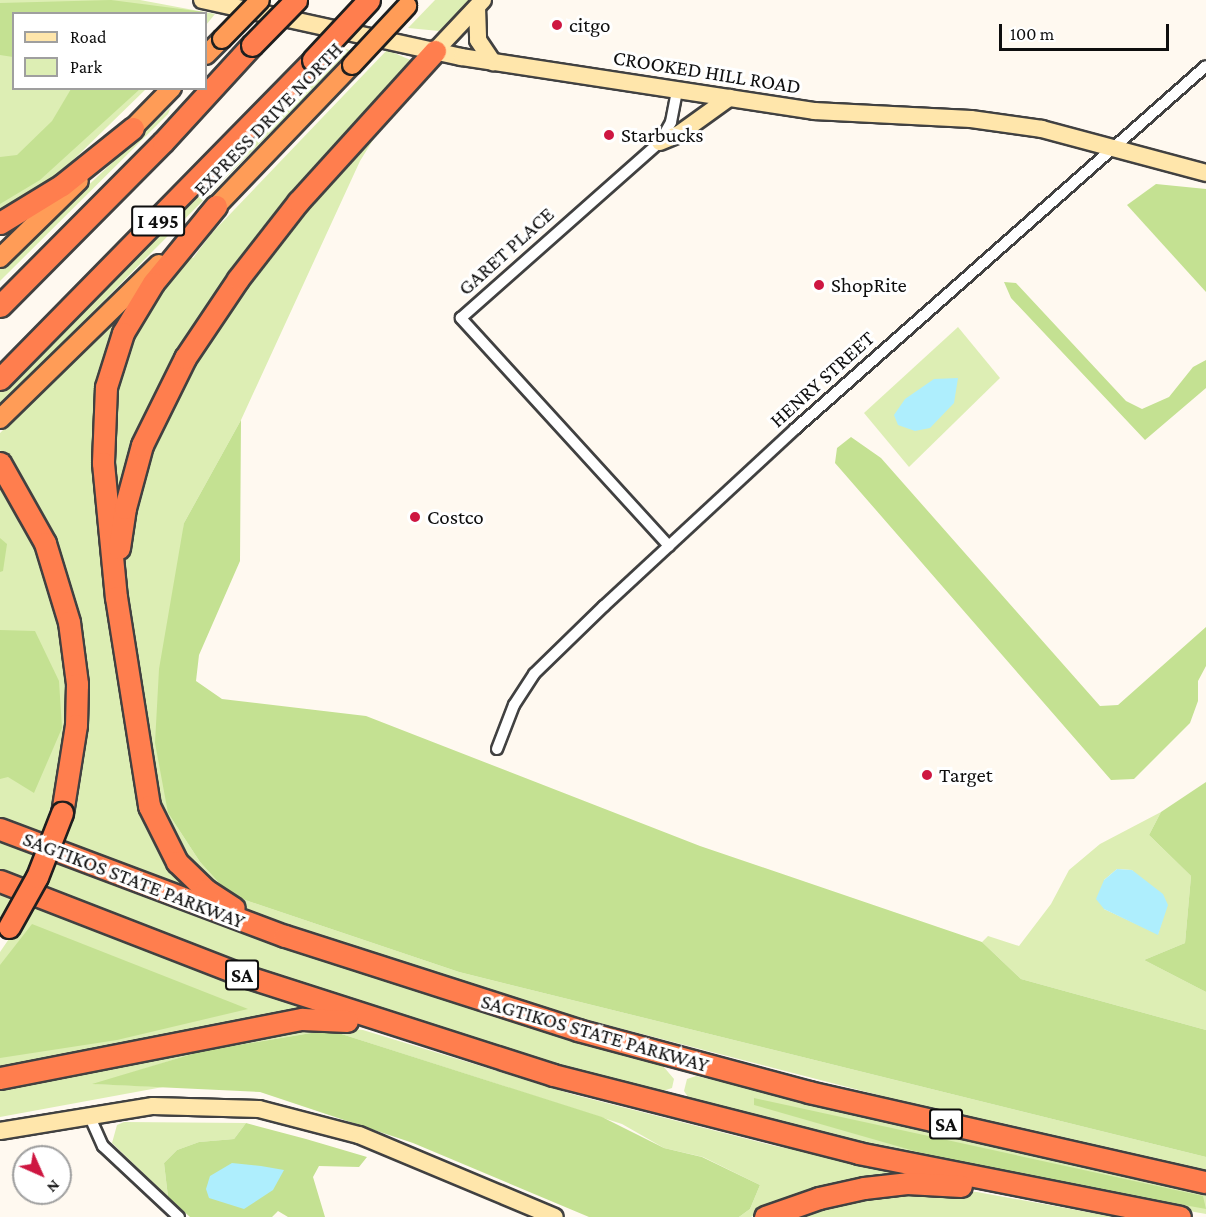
<!DOCTYPE html>
<html>
<head>
<meta charset="utf-8">
<style>
  body { margin:0 }
  #map { position:relative; width:1206px; height:1217px; overflow:hidden; background:#fff9f0; font-family:"Crimson Pro",serif }
  div>[style] { position:absolute }
  .green>* { inset:0; background:#ddeeb4 }
  .forest>* { inset:0; background:#c4e192 }
  .water>* { inset:0; background:#aeeefd }
  .roads { filter:drop-shadow(2px 0 #414141) drop-shadow(-2px 0 #414141) drop-shadow(0 2px #414141) drop-shadow(0 -2px #414141) }
  .minor>* { height:10px; margin:-5px; padding:0 5px; transform-origin:5px; border-radius:5px; background:#fff }
  .secondary>* { height:16px; margin:-8px; padding:0 8px; transform-origin:8px; border-radius:8px; background:#ffe6ab }
  .trunk>* { height:18px; margin:-9px; padding:0 9px; transform-origin:9px; border-radius:9px; background:#ff9c57 }
  .motorway>* { height:21px; margin:-10.5px; padding:0 10.5px; transform-origin:10.5px; border-radius:10.5px; background:#ff7e4e }
  .bridges { filter:drop-shadow(2px 0 #1f1f1f) drop-shadow(-2px 0 #1f1f1f) drop-shadow(0 2px #1f1f1f) drop-shadow(0 -2px #1f1f1f) }
  .trunk-bridge>* { height:18px; margin:-9px; padding:0 9px; transform-origin:9px; border-radius:9px; background:#ff9c57 }
  .motorway-bridge>* { height:21px; margin:-10.5px; padding:0 10.5px; transform-origin:10.5px; border-radius:10.5px; background:#ff7e4e }
  .dots>* { width:16px; height:16px; translate:-50% -50%; box-sizing:border-box; border:3px solid #fff; border-radius:50% }
  span { translate:-50% -50%; white-space:nowrap; text-align:center; line-height:1.15; -webkit-text-stroke:6px #fff; paint-order:stroke }
  .shield-label span { padding:2px 4px; background:#fff; border:2px solid; border-radius:4px; -webkit-text-stroke-width:0 }
  .shield-label { font-size:20px; color:#0e0e0e; font-weight:700 }
  .poi-label { font-size:21px; color:#0e0e0e }
  .left { translate:0 -50%; text-align:left }
  .street-label { font-size:21px; color:#0e0e0e }
  .legend { position:absolute; left:12px; top:12px; width:195px; height:78px; box-sizing:border-box; background:#fff; border:2px solid #9f9f9f; margin:0; padding:8px 10px; list-style:none; font-size:18px; color:#0e0e0e }
  .legend li { display:flex; align-items:center; gap:12px; height:30px }
  .legend b { width:30px; border:2px solid #9f9f9f }
  .north { position:absolute; left:12px; top:1145px; width:60px; height:60px; box-sizing:border-box; background:#fff; border:2px solid #9f9f9f; border-radius:50%; rotate:135deg; font-size:16px; font-weight:700; line-height:24px; text-align:center; color:#0e0e0e }
  .north::after { content:''; display:block; margin:auto; width:21px; height:27px; background:#ce1641; clip-path:polygon(50% 0,100% 100%,50% 72%,0 100%) }
  .scale { position:absolute; left:999px; top:24px; width:170px; height:27px; box-sizing:border-box; border:3px solid #0e0e0e; border-top:0; padding-left:8px; font-size:18px; line-height:21px; white-space:nowrap; color:#0e0e0e; -webkit-text-stroke:4px #fff; paint-order:stroke }
</style>
</head>
<body>
<div id="map">
  <div class="green">
    <div style="clip-path:polygon(0 0,140px 0,215px 14px,206px 25px,206px 14px,14px 14px,14px 88px,146px 89px,69px 164px,20px 202px,0 212px)"></div>
    <div style="clip-path:polygon(435px 0,469px 0,439px 31px,408px 28px)"></div>
    <div style="clip-path:polygon(345px 49px,350px 50px,294px 109px,0 405px,0 392px)"></div>
    <div style="clip-path:polygon(387px 50px,413px 61px,260px 236px,119px 499px,112px 499px,109px 465px,118px 365px,155px 292px,190px 256px,193px 258px,211px 234px)"></div>
    <div style="clip-path:polygon(399px 98px,360px 161px,241px 420px,184px 523px,168px 813px,200px 862px,230px 895px,459px 972px,1206px 1157px,1206px 1172px,890px 1098px,522px 1003px,250px 911px,211px 888px,181px 861px,158px 813px,122px 585px,130px 508px,160px 415px,224px 308px,312px 194px)"></div>
    <div style="clip-path:polygon(171px 107px,168px 114px,0 281px,0 269px)"></div>
    <div style="clip-path:polygon(118px 317px,121px 319px,103px 562px,122px 707px,145px 819px,159px 851px,192px 890px,0 822px,0 483px,39px 555px,57px 607px,66px 658px,68px 714px,61px 767px,46px 823px,64px 829px,82px 764px,85px 652px,60px 557px,0 450px,0 433px)"></div>
    <div style="clip-path:polygon(958px 327px,1000px 378px,909px 467px,864px 413px)"></div>
    <div style="clip-path:polygon(evenodd,1161px 812px,1149px 835px,1191px 876px,1185px 943px,1144px 960px,1206px 992px,1206px 1030px,1021px 979px,982px 942px,988px 936px,1019px 946px,1051px 904px,1069px 870px,1100px 844px,1161px 812px,1117px 869px,1132px 870px,1162px 921px,1158px 934px,1104px 909px,1104px 880px,1117px 869px)"></div>
    <div style="clip-path:polygon(0 838px,60px 864px,329px 960px,663px 1066px,674px 1079px,672px 1088px,660px 1092px,467px 1044px,254px 973px,0 875px)"></div>
    <div style="clip-path:polygon(0 893px,220px 977px,328px 1013px,0 1073px,0 952px,13px 933px,0 924px)"></div>
    <div style="clip-path:polygon(314px 1024px,363px 1030px,575px 1095px,775px 1146px,940px 1177px,781px 1201px,751px 1217px,739px 1217px,750px 1209px,760px 1185px,703px 1157px,664px 1148px,622px 1124px,329px 1030px,202px 1051px,95px 1084px,163px 1087px,0 1117px,0 1085px)"></div>
    <div style="clip-path:polygon(696px 1076px,1206px 1190px,1206px 1214px,1032px 1183px,810px 1135px,688px 1097px,684px 1091px,687px 1079px)"></div>
    <div style="clip-path:polygon(124px 1122px,246px 1123px,234px 1139px,199px 1142px,177px 1150px,164px 1163px,168px 1197px,112px 1143px,117px 1125px)"></div>
    <div style="clip-path:polygon(924px 1189px,977px 1192px,1115px 1217px,780px 1217px,811px 1205px)"></div>
  </div>
  <div class="forest">
    <div style="clip-path:polygon(111px 0,204px 12px,14px 14px,13px 57px,0 55px,0 3px)"></div>
    <div style="clip-path:polygon(71px 89px,140px 89px,40px 180px,0 204px,0 157px,17px 155px,52px 121px)"></div>
    <div style="clip-path:polygon(1156px 184px,1206px 189px,1206px 292px,1127px 205px)"></div>
    <div style="clip-path:polygon(1004px 282px,1016px 283px,1126px 401px,1142px 409px,1169px 397px,1193px 367px,1206px 360px,1206px 388px,1145px 440px,1011px 298px)"></div>
    <div style="clip-path:polygon(241px 420px,240px 561px,199px 655px,196px 681px,222px 699px,366px 716px,700px 846px,982px 942px,1021px 979px,1206px 1030px,1206px 1157px,459px 972px,230px 895px,200px 862px,168px 813px,155px 743px,159px 669px,184px 523px)"></div>
    <div style="clip-path:polygon(851px 437px,881px 458px,1100px 706px,1118px 705px,1206px 627px,1206px 666px,1198px 681px,1198px 701px,1190px 723px,1134px 779px,1111px 780px,835px 463px,837px 448px)"></div>
    <div style="clip-path:polygon(0 538px,7px 544px,3px 571px,0 572px)"></div>
    <div style="clip-path:polygon(0 630px,35px 631px,59px 681px,62px 728px,34px 793px,8px 777px,0 779px)"></div>
    <div style="clip-path:polygon(1206px 782px,1206px 992px,1144px 960px,1185px 943px,1191px 876px,1149px 835px,1161px 812px)"></div>
    <div style="clip-path:polygon(32px 924px,248px 1009px,117px 1040px,0 1058px,0 965px)"></div>
    <div style="clip-path:polygon(329px 1030px,602px 1117px,664px 1148px,702px 1157px,760px 1185px,750px 1209px,739px 1217px,589px 1217px,413px 1143px,260px 1092px,92px 1084px,202px 1051px)"></div>
    <div style="clip-path:polygon(754px 1098px,1203px 1196px,1206px 1209px,963px 1165px,754px 1105px)"></div>
    <div style="clip-path:polygon(246px 1123px,306px 1139px,367px 1157px,359px 1167px,319px 1166px,313px 1177px,325px 1217px,288px 1217px,278px 1211px,272px 1217px,190px 1217px,168px 1197px,164px 1163px,177px 1150px,199px 1142px,234px 1139px)"></div>
  </div>
  <div class="water">
    <div style="clip-path:polygon(958px 378px,954px 403px,930px 428px,915px 431px,898px 425px,894px 415px,905px 399px,934px 379px)"></div>
    <div style="clip-path:polygon(1117px 869px,1132px 870px,1163px 894px,1168px 905px,1158px 935px,1104px 909px,1096px 899px,1104px 880px)"></div>
    <div style="clip-path:polygon(232px 1163px,261px 1166px,284px 1170px,273px 1190px,244px 1209px,209px 1198px,206px 1189px,210px 1176px)"></div>
  </div>
  <div class="roads">
    <div class="minor">
      <div style="left:669px;top:546px;width:309px;rotate:-132.4deg"></div>
      <div style="left:461px;top:318px;width:266px;rotate:-41.5deg"></div>
      <div style="left:660px;top:142px;width:23px;rotate:-61deg"></div>
      <div style="left:671px;top:122px;width:33px;rotate:-79deg"></div>
      <div style="left:497px;top:749px;width:47px;rotate:-68.9deg"></div>
      <div style="left:514px;top:705px;width:37px;rotate:-57deg"></div>
      <div style="left:534px;top:674px;width:98px;rotate:-44.2deg"></div>
      <div style="left:604px;top:606px;width:260px;rotate:-42.8deg"></div>
      <div style="left:795px;top:429px;width:548px;rotate:-41.45deg"></div>
      <div style="left:89px;top:1115px;width:34px;rotate:66deg"></div>
      <div style="left:103px;top:1146px;width:104px;rotate:43.1deg"></div>
    </div>
    <div class="secondary">
      <div style="left:202px;top:0;width:266px;rotate:12.4deg"></div>
      <div style="left:462px;top:57px;width:356px;rotate:8.7deg"></div>
      <div style="left:814px;top:111px;width:157px;rotate:2.9deg"></div>
      <div style="left:971px;top:119px;width:72px;rotate:8deg"></div>
      <div style="left:1042px;top:129px;width:170px;rotate:15deg"></div>
      <div style="left:477px;top:7px;width:33px;rotate:88deg"></div>
      <div style="left:478px;top:40px;width:27px;rotate:56deg"></div>
      <div style="left:435px;top:51px;width:70px;rotate:-46.7deg"></div>
      <div style="left:660px;top:142px;width:21px;rotate:-23deg"></div>
      <div style="left:679px;top:134px;width:62px;rotate:-35.8deg"></div>
      <div style="left:0;top:1131px;width:155px;rotate:-9.3deg"></div>
      <div style="left:153px;top:1106px;width:106px;rotate:1.6deg"></div>
      <div style="left:259px;top:1109px;width:103px;rotate:14.6deg"></div>
      <div style="left:359px;top:1135px;width:212px;rotate:22.7deg"></div>
    </div>
    <div class="trunk">
      <div style="left:206px;top:55px;width:23px;rotate:-45deg"></div>
      <div style="left:123px;top:138px;width:70px;rotate:-45.6deg"></div>
      <div style="left:206px;top:217px;width:211px;rotate:-46.2deg"></div>
      <div style="left:0;top:258px;width:110px;rotate:-44.3deg"></div>
      <div style="left:0;top:419px;width:222px;rotate:-44.3deg"></div>
    </div>
    <div class="motorway">
      <div style="left:216px;top:206px;width:99px;rotate:129.3deg"></div>
      <div style="left:153px;top:283px;width:58px;rotate:121deg"></div>
      <div style="left:123px;top:333px;width:57px;rotate:107.5deg"></div>
      <div style="left:106px;top:387px;width:76px;rotate:92.3deg"></div>
      <div style="left:103px;top:463px;width:135px;rotate:84.5deg"></div>
      <div style="left:116px;top:597px;width:212px;rotate:81deg"></div>
      <div style="left:149px;top:806px;width:63px;rotate:63.4deg"></div>
      <div style="left:177px;top:862px;width:40px;rotate:44deg"></div>
      <div style="left:206px;top:890px;width:33px;rotate:33deg"></div>
      <div style="left:0;top:223px;width:73px;rotate:-31.5deg"></div>
      <div style="left:62px;top:185px;width:91px;rotate:-38.8deg"></div>
      <div style="left:0;top:306px;width:231px;rotate:-45.2deg"></div>
      <div style="left:163px;top:142px;width:132px;rotate:-47.5deg"></div>
      <div style="left:0;top:379px;width:447px;rotate:-45.5deg"></div>
      <div style="left:0;top:463px;width:92px;rotate:60.6deg"></div>
      <div style="left:45px;top:543px;width:83px;rotate:73.1deg"></div>
      <div style="left:69px;top:622px;width:63px;rotate:82.6deg"></div>
      <div style="left:77px;top:684px;width:41px;rotate:91.4deg"></div>
      <div style="left:76px;top:725px;width:89px;rotate:99deg"></div>
      <div style="left:119px;top:548px;width:40px;rotate:-81.5deg"></div>
      <div style="left:125px;top:508px;width:65px;rotate:-74.9deg"></div>
      <div style="left:142px;top:445px;width:97px;rotate:-63.7deg"></div>
      <div style="left:185px;top:358px;width:95px;rotate:-56.1deg"></div>
      <div style="left:238px;top:279px;width:98px;rotate:-52.1deg"></div>
      <div style="left:298px;top:202px;width:204px;rotate:-47.8deg"></div>
      <div style="left:0;top:829px;width:304px;rotate:20.6deg"></div>
      <div style="left:285px;top:936px;width:308px;rotate:17.8deg"></div>
      <div style="left:578px;top:1030px;width:239px;rotate:15deg"></div>
      <div style="left:809px;top:1092px;width:407px;rotate:12.8deg"></div>
      <div style="left:0;top:881px;width:266px;rotate:21.2deg"></div>
      <div style="left:248px;top:977px;width:320px;rotate:17.8deg"></div>
      <div style="left:553px;top:1075px;width:315px;rotate:14.3deg"></div>
      <div style="left:858px;top:1153px;width:328px;rotate:11.2deg"></div>
      <div style="left:0;top:1078px;width:308px;rotate:-11.1deg"></div>
      <div style="left:302px;top:1019px;width:45px;rotate:2.5deg"></div>
      <div style="left:765px;top:1217px;width:57px;rotate:-19.4deg"></div>
      <div style="left:819px;top:1198px;width:46px;rotate:-12.5deg"></div>
      <div style="left:864px;top:1188px;width:43px;rotate:-6.6deg"></div>
      <div style="left:907px;top:1183px;width:54px;rotate:3.2deg"></div>
    </div>
  </div>
  <div class="bridges">
    <div class="trunk-bridge">
      <div style="left:222px;top:39px;width:54px;rotate:-45.7deg"></div>
      <div style="left:352px;top:65px;width:81px;rotate:-47deg"></div>
    </div>
    <div class="motorway-bridge">
      <div style="left:252px;top:45px;width:63px;rotate:-45.6deg"></div>
      <div style="left:313px;top:60px;width:82px;rotate:-47deg"></div>
      <div style="left:9px;top:927px;width:57px;rotate:-60.8deg"></div>
      <div style="left:37px;top:877px;width:69px;rotate:-68.7deg"></div>
    </div>
  </div>
  <div class="dots">
    <div style="left:557px;top:25px;background:#ce1641"></div>
    <div style="left:609px;top:135px;background:#ce1641"></div>
    <div style="left:819px;top:285px;background:#ce1641"></div>
    <div style="left:415px;top:517px;background:#ce1641"></div>
    <div style="left:927px;top:775px;background:#ce1641"></div>
  </div>
  <div class="shield-label">
    <span style="left:158px;top:221px">I 495</span>
    <span style="left:242px;top:975px">SA</span>
    <span style="left:946px;top:1124px">SA</span>
  </div>
  <div class="poi-label">
    <span class="left" style="left:569px;top:25px">citgo</span>
    <span class="left" style="left:621px;top:135px">Starbucks</span>
    <span class="left" style="left:831px;top:285px">ShopRite</span>
    <span class="left" style="left:427px;top:517px">Costco</span>
    <span class="left" style="left:939px;top:775px">Target</span>
  </div>
  <div class="street-label">
    <span style="left:707px;top:72px;rotate:9deg">CROOKED HILL ROAD</span>
    <span style="left:268px;top:119px;rotate:-46deg">EXPRESS DRIVE NORTH</span>
    <span style="left:506px;top:251px;rotate:-42deg">GARET PLACE</span>
    <span style="left:822px;top:379px;rotate:-42deg">HENRY STREET</span>
    <span style="left:134px;top:880px;rotate:21deg">SAGTIKOS STATE PARKWAY</span>
    <span style="left:595px;top:1033px;rotate:16deg">SAGTIKOS STATE PARKWAY</span>
  </div>
  <ul class="legend">
  <li><b style="height:8px;background:#ffe6ab"></b>Road</li>
  <li><b style="height:16px;background:#ddeeb4"></b>Park</li>
  </ul>
  <div class="north">N</div>
  <div class="scale">100 m</div>
</div>
</body>
</html>
